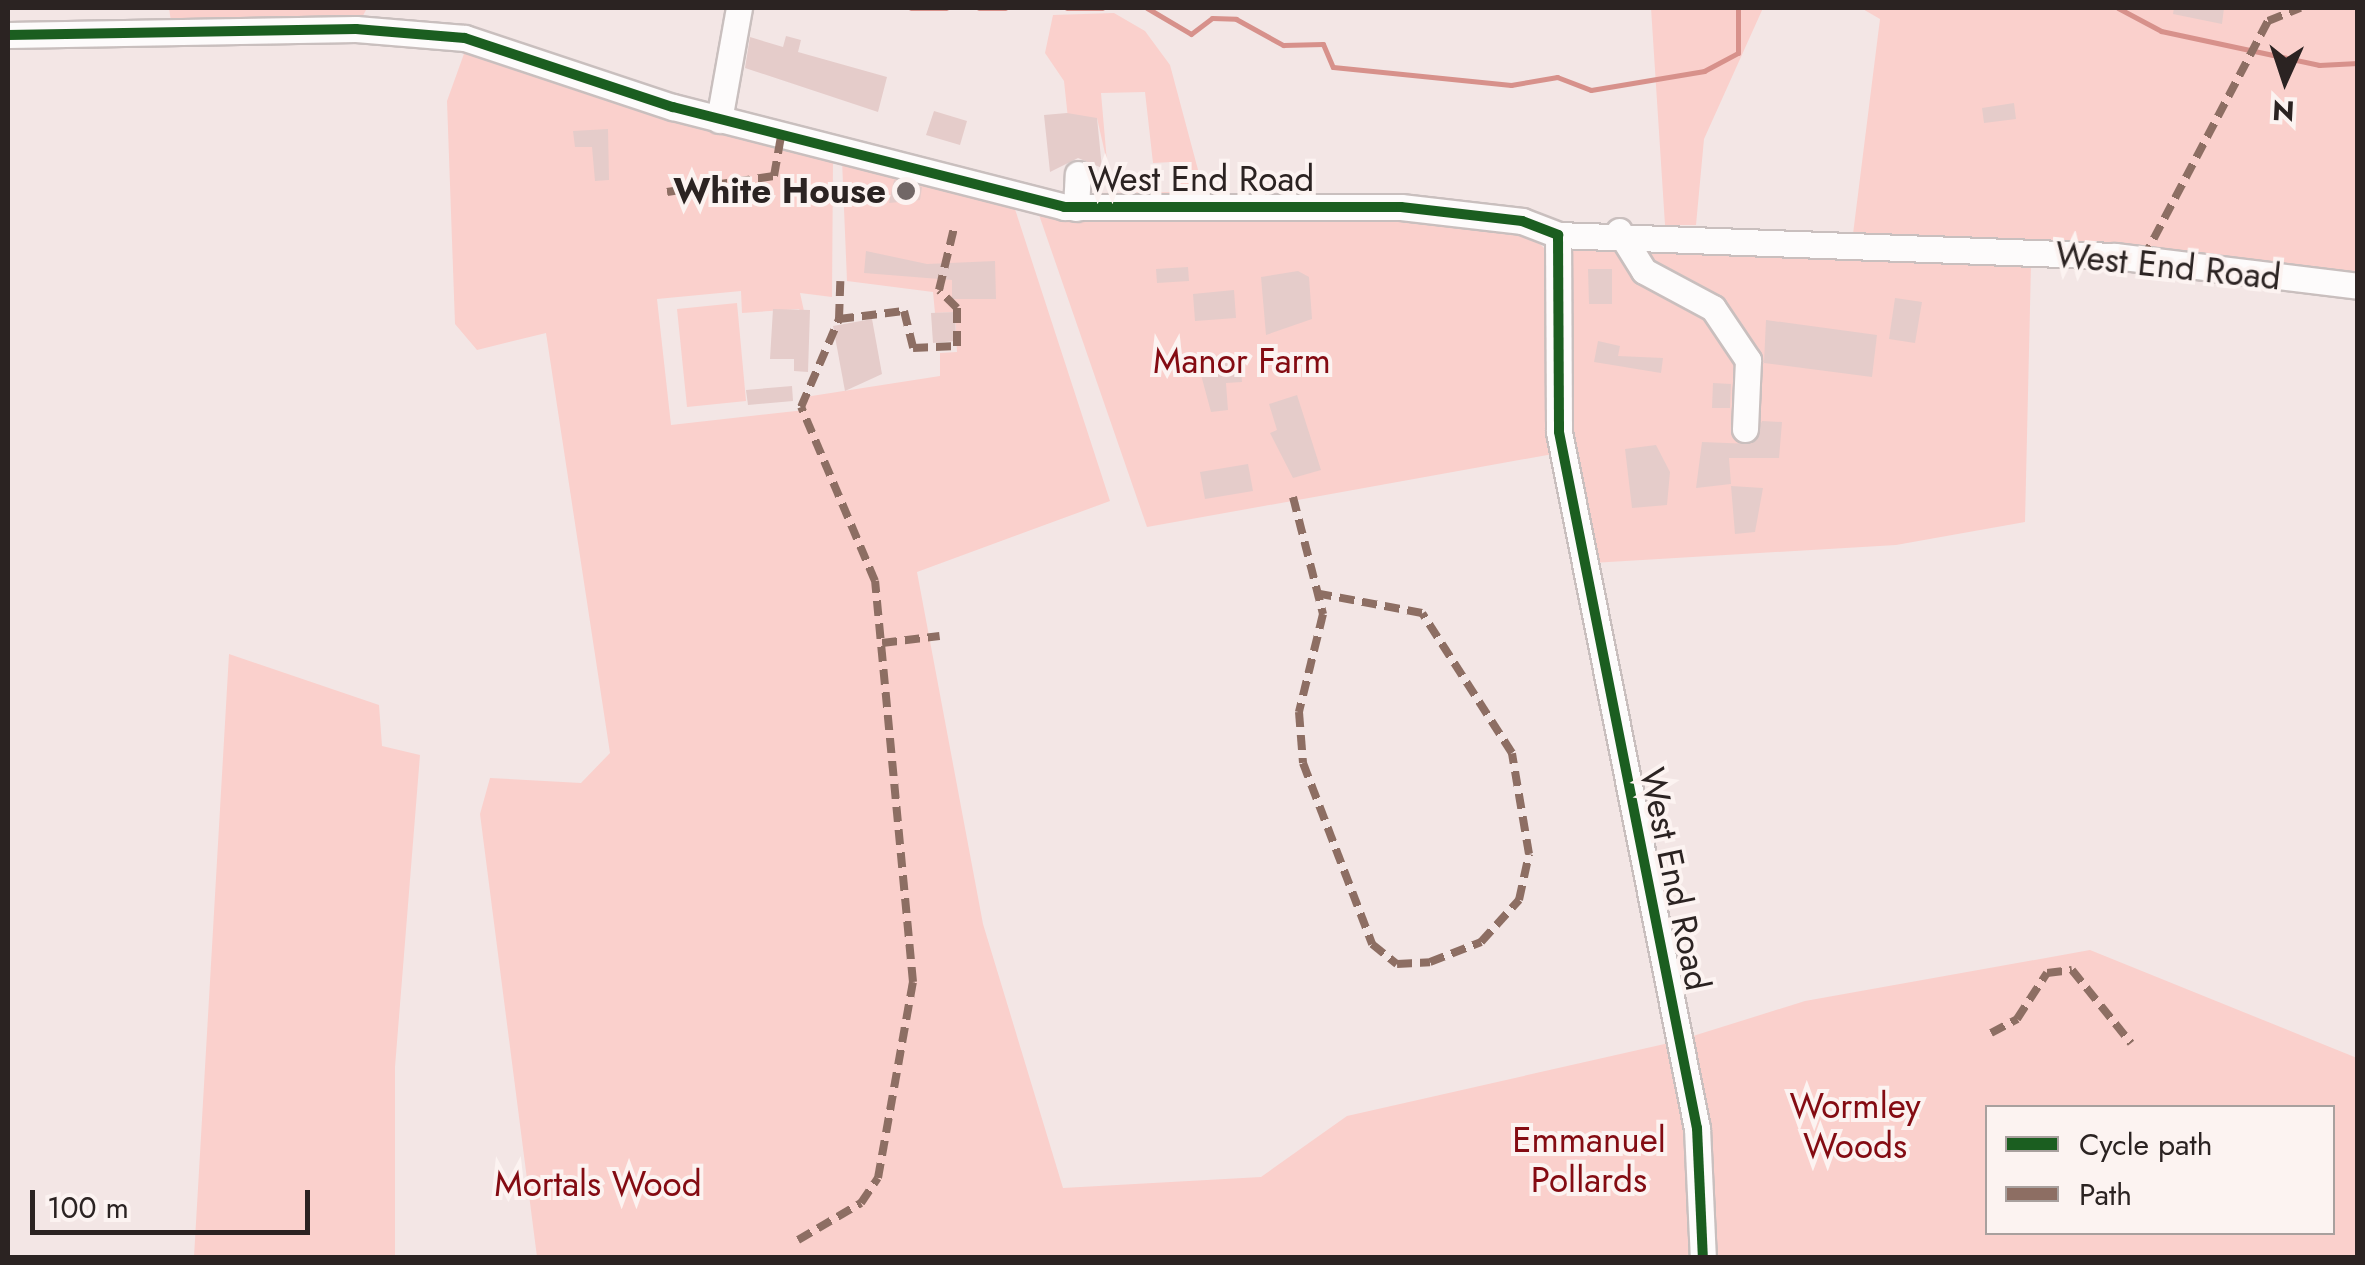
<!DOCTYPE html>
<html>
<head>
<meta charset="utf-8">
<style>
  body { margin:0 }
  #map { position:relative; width:2365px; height:1265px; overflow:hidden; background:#f3e6e5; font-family:Jost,sans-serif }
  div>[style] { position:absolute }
  .green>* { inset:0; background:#fad0cc }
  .stream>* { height:5px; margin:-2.5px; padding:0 2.5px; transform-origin:2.5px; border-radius:2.5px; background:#d7918b }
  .building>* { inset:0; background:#e5ccca }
  .roads { filter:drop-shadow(2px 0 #c9bfbe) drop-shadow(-2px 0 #c9bfbe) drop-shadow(0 2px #c9bfbe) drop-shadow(0 -2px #c9bfbe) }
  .minor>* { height:25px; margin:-12.5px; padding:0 12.5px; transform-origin:12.5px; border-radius:12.5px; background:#fdfbfb }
  .quiet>* { height:8px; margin-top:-4px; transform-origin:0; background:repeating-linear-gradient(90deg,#8d6e63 0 15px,transparent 0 23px) }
  .cycleway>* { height:10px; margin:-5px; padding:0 5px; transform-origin:5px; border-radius:5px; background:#1b5e20 }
  .dots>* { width:28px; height:28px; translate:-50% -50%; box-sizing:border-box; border:5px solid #fcf3f1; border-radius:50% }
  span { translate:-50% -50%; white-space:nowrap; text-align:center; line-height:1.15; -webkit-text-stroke:8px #fcf3f1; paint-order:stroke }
  .street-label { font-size:35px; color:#2b2322 }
  .poi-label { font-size:35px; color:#2b2322; font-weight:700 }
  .right { translate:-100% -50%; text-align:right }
  .park-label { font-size:35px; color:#840b12 }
  .frame { position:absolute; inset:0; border:10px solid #2b2322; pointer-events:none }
  .legend { position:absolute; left:1985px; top:1105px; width:350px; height:130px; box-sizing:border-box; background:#fcf3f1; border:2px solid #a8a09e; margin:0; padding:12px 18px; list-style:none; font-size:30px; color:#2b2322 }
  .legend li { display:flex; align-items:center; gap:20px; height:50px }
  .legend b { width:50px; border:2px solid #a8a09e }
  .north { position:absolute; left:2235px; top:30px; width:100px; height:100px; -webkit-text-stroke:8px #fcf3f1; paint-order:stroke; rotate:183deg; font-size:28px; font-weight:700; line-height:40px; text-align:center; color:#2b2322 }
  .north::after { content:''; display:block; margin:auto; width:35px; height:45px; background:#2b2322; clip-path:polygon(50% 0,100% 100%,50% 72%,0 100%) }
  .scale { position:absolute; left:30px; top:1190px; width:280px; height:45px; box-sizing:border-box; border:5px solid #2b2322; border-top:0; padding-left:12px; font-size:30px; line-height:35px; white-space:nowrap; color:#2b2322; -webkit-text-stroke:8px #fcf3f1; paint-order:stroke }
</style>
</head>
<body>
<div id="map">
  <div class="green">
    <div style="clip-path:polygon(169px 8px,367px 8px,356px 29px,172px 28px)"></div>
    <div style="clip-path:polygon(1651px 8px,1763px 8px,1704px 139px,1696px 225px,1665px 225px)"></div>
    <div style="clip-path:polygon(1861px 8px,2357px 8px,2357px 281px,1853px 234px,1880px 19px)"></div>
    <div style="clip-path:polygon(1114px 13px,1145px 31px,1170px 65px,1205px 196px,1094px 201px,1094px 193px,1172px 192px,1172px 162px,1153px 163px,1145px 92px,1101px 93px,1107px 162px,1097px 118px,1069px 128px,1064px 81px,1045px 53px,1053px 15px)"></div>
    <div style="clip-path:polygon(465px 51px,833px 159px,832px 297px,800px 293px,806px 320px,799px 309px,742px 313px,741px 291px,657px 299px,671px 425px,805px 410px,805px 397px,940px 376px,940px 353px,957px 352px,955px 312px,935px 313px,933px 292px,847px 281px,842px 160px,1013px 203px,1110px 501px,917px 572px,983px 924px,1063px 1188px,1261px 1177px,1347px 1116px,1669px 1043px,1687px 1127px,1691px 1257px,537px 1257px,480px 814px,490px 778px,581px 783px,610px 753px,546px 333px,477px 350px,455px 324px,447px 101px)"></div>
    <div style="clip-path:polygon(1037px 209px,1304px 212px,1524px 228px,1548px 252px,1553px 454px,1147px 527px)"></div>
    <div style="clip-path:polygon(1568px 242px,2031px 264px,2025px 522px,1896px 545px,1592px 563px,1569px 438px)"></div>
    <div style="clip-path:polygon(737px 303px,746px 401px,687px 407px,677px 309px)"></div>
    <div style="clip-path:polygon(229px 654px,379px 705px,382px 746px,420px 755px,395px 1067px,395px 1257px,194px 1257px)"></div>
    <div style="clip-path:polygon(evenodd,2090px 950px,2357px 1058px,2357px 1257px,1714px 1257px,1693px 1036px,1805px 1001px,2090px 950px,1988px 1108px,2332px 1108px,2332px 1232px,1988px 1232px,1988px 1108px)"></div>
  </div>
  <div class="stream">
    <div style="left:911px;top:8px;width:35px"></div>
    <div style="left:979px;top:8px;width:26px"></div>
    <div style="left:1067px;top:8px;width:35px"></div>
    <div style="left:1147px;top:8px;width:51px;rotate:30.6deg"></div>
    <div style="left:1191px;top:34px;width:26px;rotate:-37deg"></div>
    <div style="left:1212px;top:18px;width:24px;rotate:2deg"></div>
    <div style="left:1236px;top:19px;width:54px;rotate:29deg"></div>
    <div style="left:1283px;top:45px;width:40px;rotate:-1.4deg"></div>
    <div style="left:1323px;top:44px;width:25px;rotate:67deg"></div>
    <div style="left:1333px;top:67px;width:179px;rotate:5.8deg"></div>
    <div style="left:1511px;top:85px;width:47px;rotate:-9.9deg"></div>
    <div style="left:1557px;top:77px;width:36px;rotate:21deg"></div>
    <div style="left:1591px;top:90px;width:115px;rotate:-9.5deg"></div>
    <div style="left:1704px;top:71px;width:38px;rotate:-28deg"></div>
    <div style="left:1738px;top:53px;width:45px;rotate:-90deg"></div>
    <div style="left:2118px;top:8px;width:49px;rotate:28.1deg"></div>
    <div style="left:2161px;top:31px;width:162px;rotate:12.1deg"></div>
    <div style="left:2319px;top:65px;width:39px;rotate:-3deg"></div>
  </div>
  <div class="building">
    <div style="clip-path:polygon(2174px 8px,2224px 8px,2222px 24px,2173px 14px)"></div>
    <div style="clip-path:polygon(786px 36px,801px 40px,798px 52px,887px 77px,878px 112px,745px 68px,750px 37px,783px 47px)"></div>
    <div style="clip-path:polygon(2014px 103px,2016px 119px,1984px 123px,1982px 108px)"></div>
    <div style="clip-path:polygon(934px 111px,967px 121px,960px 145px,926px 135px)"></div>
    <div style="clip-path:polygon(1067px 113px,1097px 118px,1102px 168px,1078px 158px,1050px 172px,1044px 115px)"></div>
    <div style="clip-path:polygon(608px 129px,609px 180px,595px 181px,592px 147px,575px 147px,573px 131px)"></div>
    <div style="clip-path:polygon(894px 180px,922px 187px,920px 200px,889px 203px)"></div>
    <div style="clip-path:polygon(866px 251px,927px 264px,995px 261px,996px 299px,952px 299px,952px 280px,864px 273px)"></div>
    <div style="clip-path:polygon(1188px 267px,1189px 281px,1157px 283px,1156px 269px)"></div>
    <div style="clip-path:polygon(1588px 269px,1612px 269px,1612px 304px,1589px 304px)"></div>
    <div style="clip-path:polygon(1298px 271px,1309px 277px,1312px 319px,1266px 335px,1261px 277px)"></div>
    <div style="clip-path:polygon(1234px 290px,1236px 318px,1195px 321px,1193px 294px)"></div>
    <div style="clip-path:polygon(1895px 298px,1922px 302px,1915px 343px,1889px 339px)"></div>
    <div style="clip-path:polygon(773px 309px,810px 310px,808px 372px,794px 371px,794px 359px,770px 359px)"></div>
    <div style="clip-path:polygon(955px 312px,956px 341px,933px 343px,931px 313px)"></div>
    <div style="clip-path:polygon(872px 319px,882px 374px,845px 391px,833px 326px)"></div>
    <div style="clip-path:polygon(1766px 320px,1877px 335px,1872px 377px,1764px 363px)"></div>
    <div style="clip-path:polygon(1598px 341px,1620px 346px,1618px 356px,1663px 358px,1661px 373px,1594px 362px)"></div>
    <div style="clip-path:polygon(1240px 356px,1242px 382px,1226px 383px,1228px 410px,1211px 412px,1197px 360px)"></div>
    <div style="clip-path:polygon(1713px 383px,1731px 384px,1730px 408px,1712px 408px)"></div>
    <div style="clip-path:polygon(792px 386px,793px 401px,748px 405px,746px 390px)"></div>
    <div style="clip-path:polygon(1297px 395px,1321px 470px,1293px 478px,1270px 433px,1277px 430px,1269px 404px)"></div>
    <div style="clip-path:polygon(1762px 421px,1782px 422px,1779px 458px,1729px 458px,1731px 484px,1696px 488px,1702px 442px,1752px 444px)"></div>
    <div style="clip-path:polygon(1656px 445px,1670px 472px,1667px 505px,1632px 508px,1625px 449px)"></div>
    <div style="clip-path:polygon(1248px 464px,1253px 491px,1205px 499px,1200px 472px)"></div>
    <div style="clip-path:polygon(1731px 486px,1763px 488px,1755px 532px,1735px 534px)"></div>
  </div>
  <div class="roads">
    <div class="minor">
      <div style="left:8px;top:35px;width:348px;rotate:-1deg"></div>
      <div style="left:356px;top:29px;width:109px;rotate:4.7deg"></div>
      <div style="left:465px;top:38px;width:219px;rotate:18.4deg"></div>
      <div style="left:673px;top:107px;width:404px;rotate:14.3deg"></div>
      <div style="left:1064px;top:207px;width:337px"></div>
      <div style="left:1401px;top:207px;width:122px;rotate:6.6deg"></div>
      <div style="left:1522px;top:221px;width:39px;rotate:21deg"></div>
      <div style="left:1558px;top:235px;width:197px;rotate:89.7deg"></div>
      <div style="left:1559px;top:432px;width:710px;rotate:78.79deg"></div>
      <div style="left:1697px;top:1128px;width:130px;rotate:87.4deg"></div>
      <div style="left:719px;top:120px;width:114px;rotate:-79.9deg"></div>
      <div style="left:1076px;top:208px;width:34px;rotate:-87deg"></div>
      <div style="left:1619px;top:231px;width:47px;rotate:58deg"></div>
      <div style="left:1644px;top:271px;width:78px;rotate:28.2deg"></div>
      <div style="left:1713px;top:308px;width:63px;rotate:56.1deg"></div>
      <div style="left:1748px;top:360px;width:69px;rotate:92.5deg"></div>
      <div style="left:1558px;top:235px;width:557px;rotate:2.16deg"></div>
      <div style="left:2115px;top:256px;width:245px;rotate:7deg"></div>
    </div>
  </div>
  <div class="quiet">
    <div style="left:667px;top:192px;width:108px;rotate:-8.5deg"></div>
    <div style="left:774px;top:176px;width:40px;rotate:-80deg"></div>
    <div style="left:2143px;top:259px;width:269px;rotate:-62.3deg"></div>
    <div style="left:2268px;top:21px;width:35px;rotate:-22deg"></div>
    <div style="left:839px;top:319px;width:65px;rotate:-7deg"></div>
    <div style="left:904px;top:311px;width:38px;rotate:76deg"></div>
    <div style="left:913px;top:348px;width:44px;rotate:-2.6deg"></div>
    <div style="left:957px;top:346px;width:38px;rotate:-90deg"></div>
    <div style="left:957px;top:308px;width:25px;rotate:-135deg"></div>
    <div style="left:939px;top:290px;width:64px;rotate:-76.4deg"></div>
    <div style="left:1293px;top:497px;width:121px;rotate:75.6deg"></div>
    <div style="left:1323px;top:614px;width:101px;rotate:103.8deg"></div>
    <div style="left:1299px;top:712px;width:51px;rotate:85.5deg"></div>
    <div style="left:1303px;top:763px;width:194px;rotate:69.1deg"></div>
    <div style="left:1372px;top:944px;width:32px;rotate:39deg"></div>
    <div style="left:1397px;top:964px;width:33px;rotate:-3deg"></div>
    <div style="left:1430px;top:962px;width:55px;rotate:-21.4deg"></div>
    <div style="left:1481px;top:942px;width:57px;rotate:-47.9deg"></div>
    <div style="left:1519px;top:900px;width:47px;rotate:-77.7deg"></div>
    <div style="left:1529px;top:854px;width:102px;rotate:-99.6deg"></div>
    <div style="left:1512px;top:753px;width:166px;rotate:-122.7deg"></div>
    <div style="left:1422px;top:613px;width:104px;rotate:-169.4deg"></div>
    <div style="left:882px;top:643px;width:58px;rotate:-6.9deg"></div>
    <div style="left:1991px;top:1033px;width:30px;rotate:-28deg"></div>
    <div style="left:2017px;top:1019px;width:55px;rotate:-56.9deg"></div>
    <div style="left:2047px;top:973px;width:25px;rotate:-7deg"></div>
    <div style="left:2072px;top:970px;width:94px;rotate:51.1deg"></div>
    <div style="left:798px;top:1240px;width:73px;rotate:-30.4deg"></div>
    <div style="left:861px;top:1203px;width:30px;rotate:-56deg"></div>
    <div style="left:878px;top:1178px;width:199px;rotate:-79.9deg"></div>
    <div style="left:913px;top:982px;width:403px;rotate:-95.4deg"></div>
    <div style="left:875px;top:581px;width:189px;rotate:-113deg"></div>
    <div style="left:801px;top:407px;width:96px;rotate:-66.6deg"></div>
    <div style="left:839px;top:319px;width:38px;rotate:-88deg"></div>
  </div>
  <div class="cycleway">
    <div style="left:8px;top:35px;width:348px;rotate:-1deg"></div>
    <div style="left:356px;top:29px;width:109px;rotate:4.7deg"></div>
    <div style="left:465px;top:38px;width:219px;rotate:18.4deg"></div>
    <div style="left:673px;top:107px;width:404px;rotate:14.3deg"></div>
    <div style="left:1064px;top:207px;width:337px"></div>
    <div style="left:1401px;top:207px;width:122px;rotate:6.6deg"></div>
    <div style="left:1522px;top:221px;width:39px;rotate:21deg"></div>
    <div style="left:1558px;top:235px;width:197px;rotate:89.7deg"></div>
    <div style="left:1559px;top:432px;width:710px;rotate:78.79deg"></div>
    <div style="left:1697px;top:1128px;width:130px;rotate:87.4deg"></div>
  </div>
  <div class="dots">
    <div style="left:906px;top:191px;background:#716766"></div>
  </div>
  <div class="street-label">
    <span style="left:1201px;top:179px">West End Road</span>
    <span style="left:2168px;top:266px;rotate:6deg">West End Road</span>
    <span style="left:1675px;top:879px;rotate:78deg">West End Road</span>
  </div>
  <div class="poi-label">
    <span class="right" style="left:886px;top:191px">White House</span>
  </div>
  <div class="park-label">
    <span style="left:1242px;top:361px">Manor Farm</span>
    <span style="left:1855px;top:1126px">Wormley<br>Woods</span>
    <span style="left:1589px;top:1160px">Emmanuel<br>Pollards</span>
    <span style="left:598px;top:1184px">Mortals Wood</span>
  </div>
  <div class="frame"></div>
  <ul class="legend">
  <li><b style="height:12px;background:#1b5e20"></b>Cycle path</li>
  <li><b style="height:12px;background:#8d6e63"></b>Path</li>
  </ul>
  <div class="north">N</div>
  <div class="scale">100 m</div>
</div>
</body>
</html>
